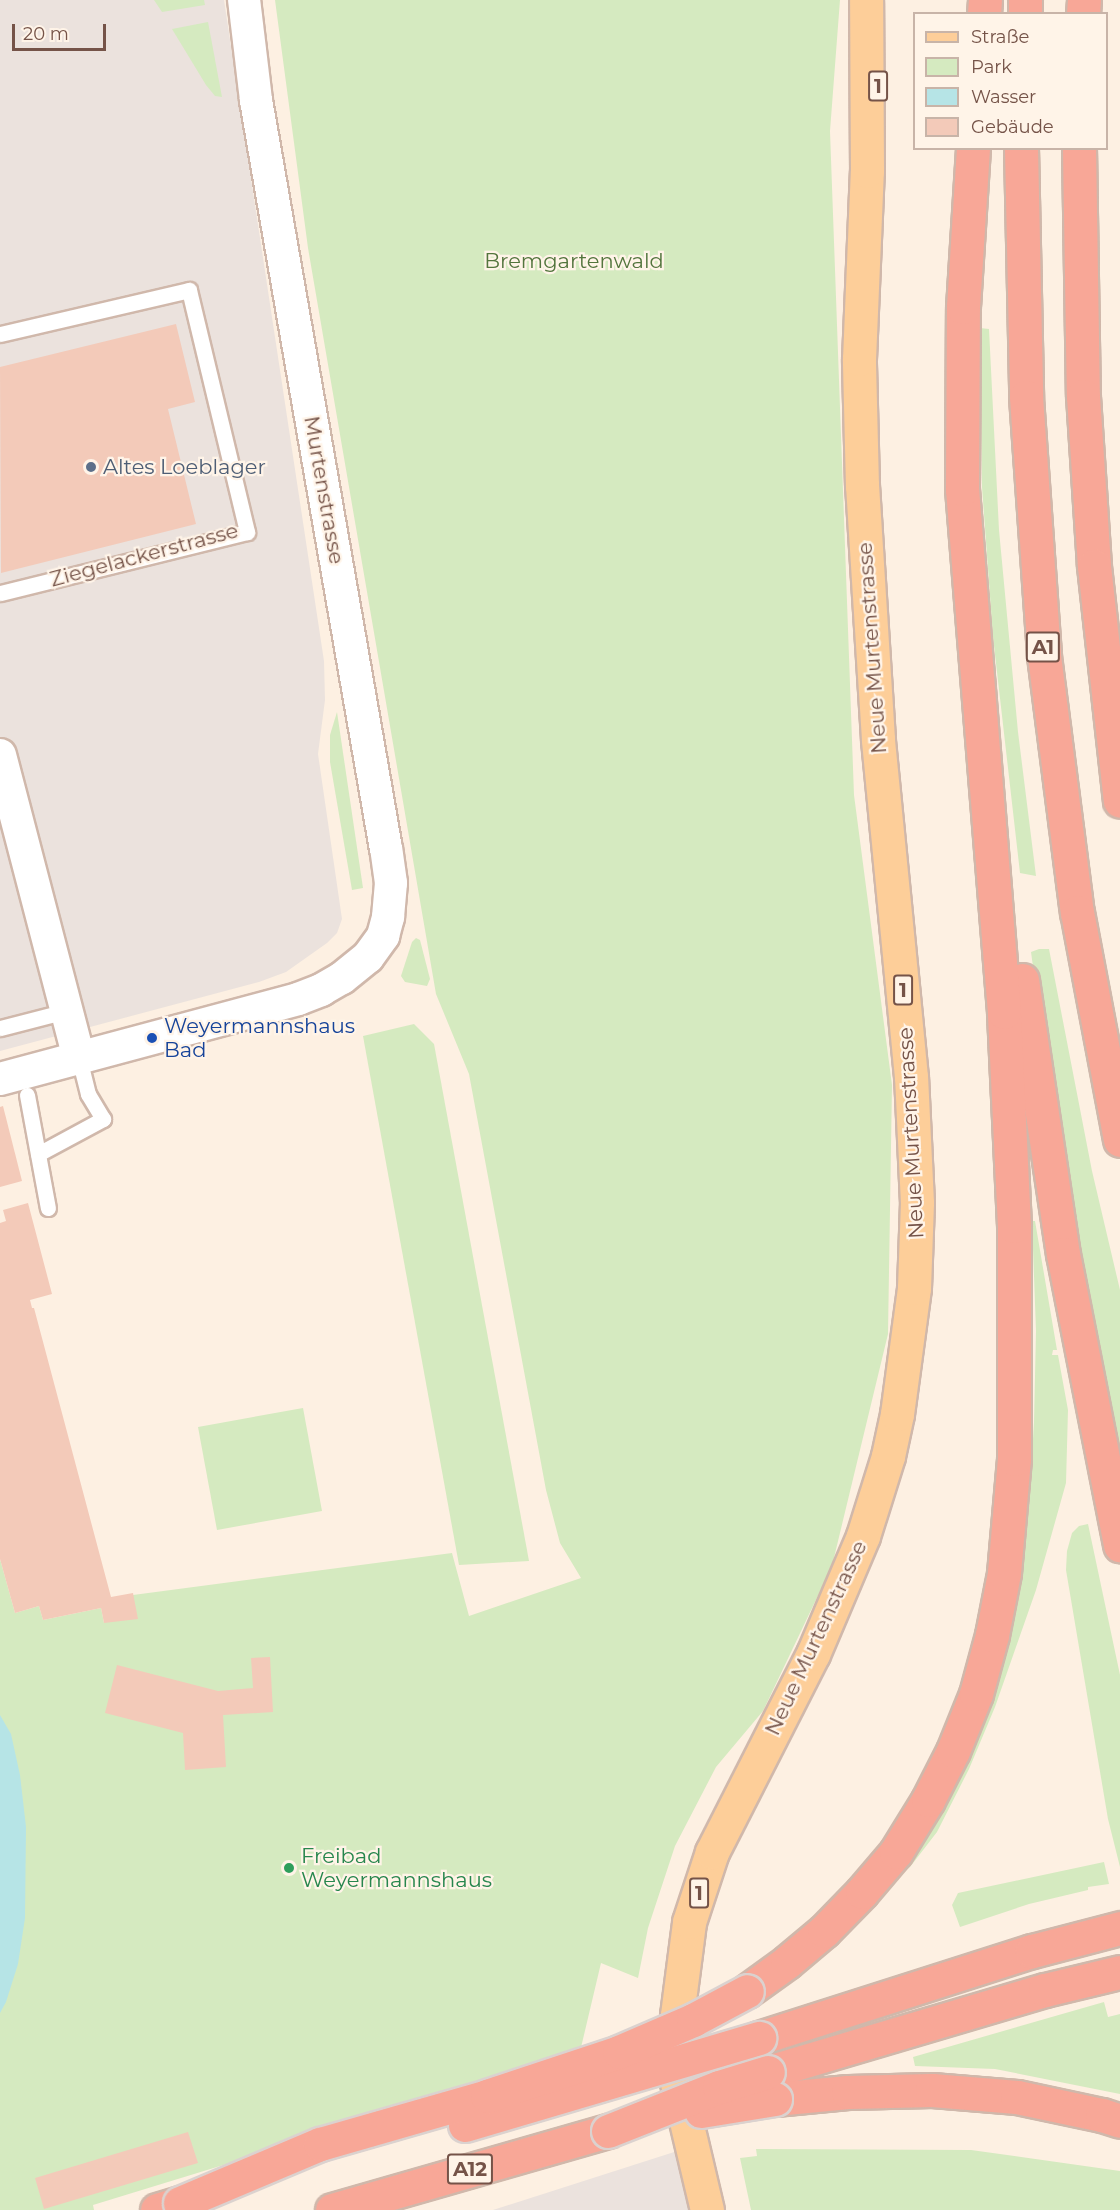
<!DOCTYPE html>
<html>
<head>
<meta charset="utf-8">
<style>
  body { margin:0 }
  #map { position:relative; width:1120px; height:2210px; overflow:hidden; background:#fdf0e2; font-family:Montserrat,sans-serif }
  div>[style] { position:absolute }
  .industrial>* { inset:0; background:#ebe2dd }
  .green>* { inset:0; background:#d5eac0 }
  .water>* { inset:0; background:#b6e4e6 }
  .building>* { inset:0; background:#f3cab9 }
  .roads { filter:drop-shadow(2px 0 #d0b8ab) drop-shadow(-2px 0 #d0b8ab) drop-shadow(0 2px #d0b8ab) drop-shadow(0 -2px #d0b8ab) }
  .service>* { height:15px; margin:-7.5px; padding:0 7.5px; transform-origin:7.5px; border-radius:7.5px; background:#fff }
  .minor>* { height:32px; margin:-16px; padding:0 16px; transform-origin:16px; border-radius:16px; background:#fff }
  .primary>* { height:33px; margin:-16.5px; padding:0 16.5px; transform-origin:16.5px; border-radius:16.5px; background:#fdce99 }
  .motorway>* { height:33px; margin:-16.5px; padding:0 16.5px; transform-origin:16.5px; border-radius:16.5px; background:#f8a797 }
  .bridges { filter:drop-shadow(2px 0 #dbd2cf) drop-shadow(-2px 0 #dbd2cf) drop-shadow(0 2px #dbd2cf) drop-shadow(0 -2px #dbd2cf) }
  .motorway-bridge>* { height:33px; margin:-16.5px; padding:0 16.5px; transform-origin:16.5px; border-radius:16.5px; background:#f8a797 }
  .dots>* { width:16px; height:16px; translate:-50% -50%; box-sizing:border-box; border:3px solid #fff4e8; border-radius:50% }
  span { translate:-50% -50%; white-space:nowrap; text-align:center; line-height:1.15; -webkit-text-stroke:4.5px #fff4e8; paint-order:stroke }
  .shield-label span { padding:2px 4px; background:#fff4e8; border:2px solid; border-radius:4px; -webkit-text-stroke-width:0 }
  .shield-label { font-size:20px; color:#755348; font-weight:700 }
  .park-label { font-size:21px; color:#53753d }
  .service-label { font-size:21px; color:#4e5e75 }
  .left { translate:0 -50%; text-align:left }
  .street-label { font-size:21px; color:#755348 }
  .transit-label { font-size:21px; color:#164399 }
  .leisure-label { font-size:21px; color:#27864d }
  .legend { position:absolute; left:913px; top:12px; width:195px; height:138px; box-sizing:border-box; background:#fff4e8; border:2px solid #c8b4a8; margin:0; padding:8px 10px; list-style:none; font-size:18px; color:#755348 }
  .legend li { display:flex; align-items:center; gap:12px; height:30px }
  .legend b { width:30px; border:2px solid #c8b4a8 }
  .scale { position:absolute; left:12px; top:24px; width:94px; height:27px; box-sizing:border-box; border:3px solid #755348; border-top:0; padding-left:8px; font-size:18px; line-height:21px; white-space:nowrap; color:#755348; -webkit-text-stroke:4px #fff4e8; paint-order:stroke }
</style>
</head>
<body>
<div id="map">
  <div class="industrial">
    <div style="clip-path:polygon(0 0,224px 0,324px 661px,325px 700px,318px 754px,342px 919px,337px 933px,327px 943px,286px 972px,259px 982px,0 1051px)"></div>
    <div style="clip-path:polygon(696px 2145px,710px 2210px,493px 2210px)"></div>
  </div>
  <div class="green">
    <div style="clip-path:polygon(154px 0,204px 0,205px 5px,162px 12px)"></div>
    <div style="clip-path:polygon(275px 0,840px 0,830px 131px,854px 795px,892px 1085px,888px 1334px,832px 1566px,763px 1711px,716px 1767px,675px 1846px,648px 1928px,638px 1978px,601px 1963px,579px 2056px,93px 2205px,94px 2210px,0 2210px,0 1559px,15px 1613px,39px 1606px,43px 1620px,101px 1608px,104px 1623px,133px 1595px,452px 1553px,469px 1616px,581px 1578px,560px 1543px,546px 1490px,469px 1074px,436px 994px,308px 248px)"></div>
    <div style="clip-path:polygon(208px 22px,222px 97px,215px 96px,206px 85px,172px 29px)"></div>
    <div style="clip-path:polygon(980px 328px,989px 329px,999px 530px,1018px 732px,1036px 876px,1020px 873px,993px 637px,982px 487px)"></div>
    <div style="clip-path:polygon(337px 712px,363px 888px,352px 890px,330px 762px,330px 735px)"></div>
    <div style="clip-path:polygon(416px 938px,420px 940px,430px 979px,427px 986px,405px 982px,401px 976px,412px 942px)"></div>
    <div style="clip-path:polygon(1039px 949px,1049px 949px,1092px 1171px,1120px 1290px,1120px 1488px,1051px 1099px,1031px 952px)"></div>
    <div style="clip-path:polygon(414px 1024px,434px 1044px,529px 1561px,459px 1565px,363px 1036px)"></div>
    <div style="clip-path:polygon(1032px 1221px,1035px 1221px,1057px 1350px,1053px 1350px,1052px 1355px,1058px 1355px,1068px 1410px,1066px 1483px,1036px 1590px,995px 1707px,969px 1769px,937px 1832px,910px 1867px,882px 1891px,938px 1813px,943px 1811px,942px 1807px,1016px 1598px,1029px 1507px,1034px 1422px,1036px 1331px)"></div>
    <div style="clip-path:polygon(303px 1408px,322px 1511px,217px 1530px,198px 1427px)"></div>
    <div style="clip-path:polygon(1088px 1524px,1120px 1675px,1120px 1867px,1108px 1819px,1066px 1570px,1067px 1551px,1072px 1533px,1079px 1526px)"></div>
    <div style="clip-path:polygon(1104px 1862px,1109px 1884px,1088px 1887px,1088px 1890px,1029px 1904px,960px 1927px,952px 1905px,958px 1893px)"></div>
    <div style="clip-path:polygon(1104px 2002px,1108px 2017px,1120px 2014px,1120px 2094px,995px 2069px,915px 2066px,913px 2057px)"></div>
    <div style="clip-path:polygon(756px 2149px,971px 2150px,1120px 2171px,1120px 2210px,751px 2210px,740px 2158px,757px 2156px)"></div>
  </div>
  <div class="water">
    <div style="clip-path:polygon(0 1715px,11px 1734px,20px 1775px,26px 1827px,25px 1918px,18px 1964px,6px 2002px,0 2013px)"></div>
  </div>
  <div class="building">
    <div style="clip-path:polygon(176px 324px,195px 402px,168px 409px,196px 524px,1px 573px,0 367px)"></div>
    <div style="clip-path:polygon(3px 1106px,22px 1181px,0 1187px,0 1107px)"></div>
    <div style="clip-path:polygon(28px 1203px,52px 1294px,30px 1300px,32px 1308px,34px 1308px,111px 1597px,133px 1593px,138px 1619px,104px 1623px,101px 1608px,43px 1620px,39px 1606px,15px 1613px,0 1559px,0 1223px,6px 1221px,3px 1210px)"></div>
    <div style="clip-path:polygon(270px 1657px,273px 1712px,223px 1715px,226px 1767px,185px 1770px,183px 1733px,105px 1713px,117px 1665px,218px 1691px,253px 1688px,251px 1658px)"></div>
    <div style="clip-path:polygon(188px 2132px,198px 2163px,44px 2209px,35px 2178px)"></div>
  </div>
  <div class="roads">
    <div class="service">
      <div style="left:0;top:334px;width:194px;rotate:-13.1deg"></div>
      <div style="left:189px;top:290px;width:249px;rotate:76.5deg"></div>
      <div style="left:247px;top:532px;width:254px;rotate:166.1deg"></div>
      <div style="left:0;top:1028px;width:68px;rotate:-14.4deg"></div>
      <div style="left:27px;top:1095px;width:115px;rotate:79.5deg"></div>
      <div style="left:38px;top:1154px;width:74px;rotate:-28.3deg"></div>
      <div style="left:103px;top:1119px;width:29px;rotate:-121deg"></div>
      <div style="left:88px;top:1094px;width:37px;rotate:-104deg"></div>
    </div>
    <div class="minor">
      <div style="left:0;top:755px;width:313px;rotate:75.4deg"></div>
      <div style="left:0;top:1079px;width:309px;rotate:-15deg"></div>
      <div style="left:298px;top:999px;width:25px;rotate:-21deg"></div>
      <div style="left:321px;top:990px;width:24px;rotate:-30deg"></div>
      <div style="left:342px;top:978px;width:33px;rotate:-39deg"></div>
      <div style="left:368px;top:957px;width:26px;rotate:-54deg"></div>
      <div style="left:383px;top:936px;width:20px;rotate:-75deg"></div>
      <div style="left:388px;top:917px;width:34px;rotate:-85deg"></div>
      <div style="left:391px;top:883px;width:34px;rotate:-98deg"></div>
      <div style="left:386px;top:849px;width:760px;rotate:-99.85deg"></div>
      <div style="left:256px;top:100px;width:101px;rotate:-96.8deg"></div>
    </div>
    <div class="primary">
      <div style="left:707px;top:2210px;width:139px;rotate:-103.3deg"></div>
      <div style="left:675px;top:2075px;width:60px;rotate:-88.1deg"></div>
      <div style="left:677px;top:2015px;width:94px;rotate:-82.6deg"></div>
      <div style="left:689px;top:1922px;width:74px;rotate:-71.8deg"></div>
      <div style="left:712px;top:1852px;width:222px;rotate:-63deg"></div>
      <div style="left:813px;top:1654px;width:128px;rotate:-67deg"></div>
      <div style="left:863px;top:1536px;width:84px;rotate:-72.6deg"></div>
      <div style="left:888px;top:1456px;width:43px;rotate:-77.9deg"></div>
      <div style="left:897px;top:1414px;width:127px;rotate:-82.3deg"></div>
      <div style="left:914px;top:1288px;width:85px;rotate:-88deg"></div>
      <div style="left:917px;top:1203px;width:126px;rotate:-92.7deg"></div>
      <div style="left:911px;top:1077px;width:340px;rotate:-95.6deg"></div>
      <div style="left:878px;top:739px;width:254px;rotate:-93.6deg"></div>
      <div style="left:862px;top:486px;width:127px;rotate:-91.4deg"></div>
      <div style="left:859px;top:359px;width:188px;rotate:-87.6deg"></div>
      <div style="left:867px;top:171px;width:171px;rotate:-90.3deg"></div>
    </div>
    <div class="motorway">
      <div style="left:984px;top:14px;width:14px;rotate:-86deg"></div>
      <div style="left:1025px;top:14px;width:14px;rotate:-90deg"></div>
      <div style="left:1083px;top:14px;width:14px;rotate:-86deg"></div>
      <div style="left:1021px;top:148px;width:249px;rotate:88.8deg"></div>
      <div style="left:1026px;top:397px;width:260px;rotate:86deg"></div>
      <div style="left:1044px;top:656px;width:258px;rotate:82.7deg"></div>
      <div style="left:1077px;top:912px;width:232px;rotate:79.3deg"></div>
      <div style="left:1079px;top:148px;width:248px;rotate:89.1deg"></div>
      <div style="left:1083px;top:396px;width:170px;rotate:86.3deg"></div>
      <div style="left:1094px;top:566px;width:236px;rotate:83.7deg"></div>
      <div style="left:1022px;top:980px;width:277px;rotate:81.5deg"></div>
      <div style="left:1063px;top:1254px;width:297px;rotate:78.9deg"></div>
      <div style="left:747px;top:1991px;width:49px;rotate:-35.9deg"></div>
      <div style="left:787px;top:1962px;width:48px;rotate:-40deg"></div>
      <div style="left:824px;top:1931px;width:54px;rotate:-45.7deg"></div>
      <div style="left:862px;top:1892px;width:52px;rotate:-49.6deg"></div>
      <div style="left:896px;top:1852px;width:61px;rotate:-58.4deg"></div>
      <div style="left:928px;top:1800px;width:55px;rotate:-63deg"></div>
      <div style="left:953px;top:1751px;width:61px;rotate:-68deg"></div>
      <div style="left:976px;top:1694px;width:61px;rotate:-74.8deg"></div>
      <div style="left:992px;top:1635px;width:63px;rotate:-79deg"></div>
      <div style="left:1004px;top:1573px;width:114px;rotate:-85deg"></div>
      <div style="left:1014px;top:1459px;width:233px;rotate:-90deg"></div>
      <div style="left:1014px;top:1226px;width:214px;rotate:-92.7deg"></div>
      <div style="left:1004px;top:1012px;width:525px;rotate:-94.59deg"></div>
      <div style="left:962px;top:489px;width:182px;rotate:-89.7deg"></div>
      <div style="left:963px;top:307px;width:159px;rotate:-86.4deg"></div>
      <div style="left:759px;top:2038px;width:287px;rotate:-17.7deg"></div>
      <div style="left:1032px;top:1951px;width:91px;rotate:-14.6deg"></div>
      <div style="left:768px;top:2072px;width:289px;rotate:-16.5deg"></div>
      <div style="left:1045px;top:1990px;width:77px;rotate:-13.5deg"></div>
      <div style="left:775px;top:2099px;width:73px;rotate:-5.5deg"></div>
      <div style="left:848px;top:2092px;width:84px;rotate:-1.4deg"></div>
      <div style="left:932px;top:2090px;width:85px;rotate:4.7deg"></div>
      <div style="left:1017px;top:2097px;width:87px;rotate:12deg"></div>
      <div style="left:1102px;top:2115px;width:19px;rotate:18deg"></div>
      <div style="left:157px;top:2210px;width:24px;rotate:-17deg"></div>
      <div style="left:332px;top:2210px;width:287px;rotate:-16deg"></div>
    </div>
  </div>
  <div class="bridges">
    <div class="motorway-bridge">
      <div style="left:701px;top:2111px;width:75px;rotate:-9.2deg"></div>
      <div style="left:465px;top:2125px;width:307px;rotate:-16.5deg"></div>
      <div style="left:608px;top:2131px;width:119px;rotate:-21.6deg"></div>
      <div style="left:719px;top:2087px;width:51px;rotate:-17deg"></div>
      <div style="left:180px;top:2203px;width:152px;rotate:-22.9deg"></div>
      <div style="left:320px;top:2144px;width:174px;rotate:-16deg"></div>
      <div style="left:487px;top:2096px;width:139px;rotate:-18.4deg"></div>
      <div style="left:619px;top:2052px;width:81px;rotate:-23.4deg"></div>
      <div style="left:693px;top:2020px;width:61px;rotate:-28.2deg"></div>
    </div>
  </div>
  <div class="dots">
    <div style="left:91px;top:467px;background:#5c6f8a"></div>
    <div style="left:152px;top:1038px;background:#1a4fb4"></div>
    <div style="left:289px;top:1868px;background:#2e9e5b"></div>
  </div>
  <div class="shield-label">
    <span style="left:878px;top:86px">1</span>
    <span style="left:1043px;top:647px">A1</span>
    <span style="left:903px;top:990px">1</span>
    <span style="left:699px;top:1893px">1</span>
    <span style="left:470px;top:2169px">A12</span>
  </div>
  <div class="park-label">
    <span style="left:574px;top:261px">Bremgartenwald</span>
  </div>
  <div class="service-label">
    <span class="left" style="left:103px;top:467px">Altes Loeblager</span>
  </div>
  <div class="street-label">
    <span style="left:324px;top:490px;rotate:80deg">Murtenstrasse</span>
    <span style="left:144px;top:555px;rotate:-15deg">Ziegelackerstrasse</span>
    <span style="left:872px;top:648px;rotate:-94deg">Neue Murtenstrasse</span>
    <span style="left:911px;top:1133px;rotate:-93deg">Neue Murtenstrasse</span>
    <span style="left:816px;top:1638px;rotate:-65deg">Neue Murtenstrasse</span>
  </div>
  <div class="transit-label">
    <span class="left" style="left:164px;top:1038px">Weyermannshaus<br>Bad</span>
  </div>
  <div class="leisure-label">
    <span class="left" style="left:301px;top:1868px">Freibad<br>Weyermannshaus</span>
  </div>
  <ul class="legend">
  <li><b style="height:8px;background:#fdce99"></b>Straße</li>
  <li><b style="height:16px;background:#d5eac0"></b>Park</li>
  <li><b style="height:16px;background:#b6e4e6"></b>Wasser</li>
  <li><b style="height:16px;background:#f3cab9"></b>Gebäude</li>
  </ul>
  <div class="scale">20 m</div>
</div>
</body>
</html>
